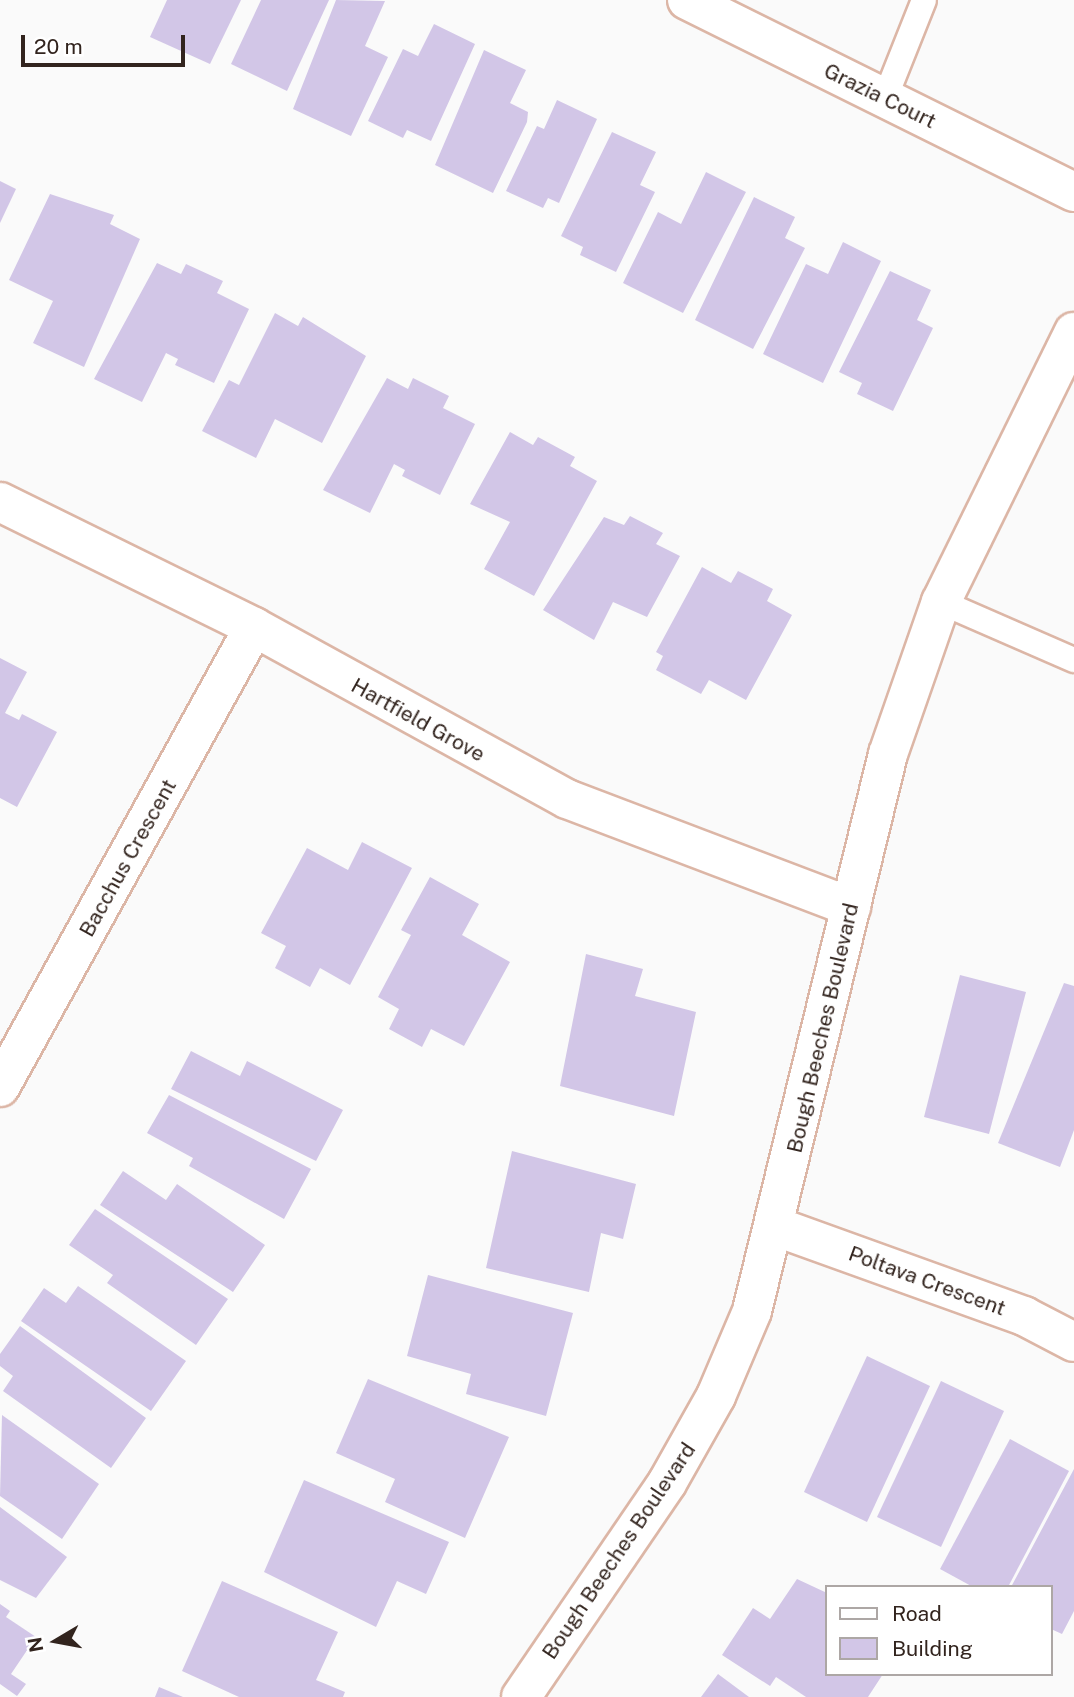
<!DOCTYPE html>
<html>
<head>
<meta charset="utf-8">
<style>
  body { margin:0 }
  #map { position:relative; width:1074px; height:1697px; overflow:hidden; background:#fafafa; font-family:"Public Sans",sans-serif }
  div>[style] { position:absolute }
  .building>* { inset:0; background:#d2c6e7 }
  .roads { filter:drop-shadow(2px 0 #dcb6a6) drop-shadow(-2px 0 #dcb6a6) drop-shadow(0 2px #dcb6a6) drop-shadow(0 -2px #dcb6a6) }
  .service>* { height:24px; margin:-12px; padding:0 12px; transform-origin:12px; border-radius:12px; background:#fff }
  .minor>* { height:38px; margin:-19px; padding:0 19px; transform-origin:19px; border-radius:19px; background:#fff }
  span { translate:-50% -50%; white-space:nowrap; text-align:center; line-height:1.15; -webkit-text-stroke:5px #fff; paint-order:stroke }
  .street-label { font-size:21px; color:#32241e }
  .legend { position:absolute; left:825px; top:1585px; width:228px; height:91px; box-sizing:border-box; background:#fff; border:2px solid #ada7a5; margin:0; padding:9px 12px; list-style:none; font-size:21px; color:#32241e }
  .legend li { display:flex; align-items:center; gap:14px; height:35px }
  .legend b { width:35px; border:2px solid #ada7a5 }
  .north { position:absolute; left:21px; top:1606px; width:70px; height:70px; -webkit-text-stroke:5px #fff; paint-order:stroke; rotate:260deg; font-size:19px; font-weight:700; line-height:28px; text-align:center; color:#32241e }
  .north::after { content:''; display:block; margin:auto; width:24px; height:32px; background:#32241e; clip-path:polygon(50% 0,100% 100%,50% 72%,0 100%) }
  .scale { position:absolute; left:21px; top:35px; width:164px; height:32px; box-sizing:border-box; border:4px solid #32241e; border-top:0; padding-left:9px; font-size:21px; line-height:24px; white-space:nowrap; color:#32241e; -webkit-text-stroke:5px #fff; paint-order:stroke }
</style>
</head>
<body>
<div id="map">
  <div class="building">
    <div style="clip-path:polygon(167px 0,241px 0,210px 64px,150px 37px)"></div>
    <div style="clip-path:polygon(261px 0,329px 0,287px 91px,231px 64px)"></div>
    <div style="clip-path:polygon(336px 0,385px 1px,365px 46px,388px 57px,351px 136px,293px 109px)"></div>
    <div style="clip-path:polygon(434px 24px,475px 44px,431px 141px,407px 130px,403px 138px,368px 121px,403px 49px,418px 56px)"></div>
    <div style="clip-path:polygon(484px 50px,526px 70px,510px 103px,528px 112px,527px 122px,493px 193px,435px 165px)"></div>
    <div style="clip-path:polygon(557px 100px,597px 119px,559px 203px,548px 198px,543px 208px,506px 191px,537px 126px,544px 129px)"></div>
    <div style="clip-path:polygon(612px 132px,656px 152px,640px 185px,655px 192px,616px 272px,580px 255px,583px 247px,561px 236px)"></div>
    <div style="clip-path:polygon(706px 172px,746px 192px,683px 313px,623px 283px,658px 212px,681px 224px)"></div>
    <div style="clip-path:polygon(0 181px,16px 189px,0 223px)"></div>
    <div style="clip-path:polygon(50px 194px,114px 215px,110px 224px,140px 239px,84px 367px,33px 343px,53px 301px,9px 280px)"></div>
    <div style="clip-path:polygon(754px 197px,795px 217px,785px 238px,805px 248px,753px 349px,695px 320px)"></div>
    <div style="clip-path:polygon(843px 242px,881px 261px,823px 383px,763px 354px,806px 264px,828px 274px)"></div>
    <div style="clip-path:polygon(157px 263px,181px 274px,186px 264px,223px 281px,217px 293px,249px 309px,214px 383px,175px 365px,178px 359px,166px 353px,142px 402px,94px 379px)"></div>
    <div style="clip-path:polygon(890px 271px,931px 290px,917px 320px,933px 328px,893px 411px,857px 394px,862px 383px,839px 372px)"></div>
    <div style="clip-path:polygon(275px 313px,298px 326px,303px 317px,366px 356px,322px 443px,275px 419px,256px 458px,202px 431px,229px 380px,239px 385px)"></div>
    <div style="clip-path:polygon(387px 378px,408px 389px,413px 378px,449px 396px,443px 408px,475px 424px,440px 495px,402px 476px,405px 470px,394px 464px,370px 513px,323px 490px)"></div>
    <div style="clip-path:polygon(510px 432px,533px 445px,538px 437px,575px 457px,570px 466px,597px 481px,534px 596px,484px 569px,510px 522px,470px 504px)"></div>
    <div style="clip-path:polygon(630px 516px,663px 533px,656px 544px,680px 556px,647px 617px,613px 602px,594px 640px,543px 610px,604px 517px,624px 525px)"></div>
    <div style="clip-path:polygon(702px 567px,731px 583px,738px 571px,773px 589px,767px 601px,792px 615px,746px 700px,709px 680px,701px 694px,656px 670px,663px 656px,656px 652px)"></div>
    <div style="clip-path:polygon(0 658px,27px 672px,5px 713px,19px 720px,22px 714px,57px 732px,17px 807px,0 798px)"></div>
    <div style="clip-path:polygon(362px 842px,412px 868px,350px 985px,320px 968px,310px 987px,275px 968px,286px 946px,261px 933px,307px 848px,348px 870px)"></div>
    <div style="clip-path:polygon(430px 877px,479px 904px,462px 935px,510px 962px,464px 1046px,431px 1029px,422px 1047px,389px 1029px,399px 1009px,378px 997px,411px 935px,401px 930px)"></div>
    <div style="clip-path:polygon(586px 954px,643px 969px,635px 996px,696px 1012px,674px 1116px,560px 1086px)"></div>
    <div style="clip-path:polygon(960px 975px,1026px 992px,989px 1134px,924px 1117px)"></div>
    <div style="clip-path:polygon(1064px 983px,1074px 986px,1074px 1130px,1060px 1167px,998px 1143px)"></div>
    <div style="clip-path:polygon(191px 1051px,240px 1076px,247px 1061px,343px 1110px,316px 1161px,171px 1089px)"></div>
    <div style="clip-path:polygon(169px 1095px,311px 1169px,284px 1219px,189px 1166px,193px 1158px,147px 1133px)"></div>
    <div style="clip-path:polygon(512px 1151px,636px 1184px,623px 1239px,601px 1233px,589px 1292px,486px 1268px)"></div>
    <div style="clip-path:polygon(123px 1171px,166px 1200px,177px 1184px,265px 1245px,233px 1292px,100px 1205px)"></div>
    <div style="clip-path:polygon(95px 1209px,228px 1299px,196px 1345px,107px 1283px,113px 1275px,69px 1245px)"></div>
    <div style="clip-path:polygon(428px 1275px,573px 1313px,546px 1416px,466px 1394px,471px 1374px,407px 1356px)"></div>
    <div style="clip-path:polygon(78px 1286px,186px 1361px,151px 1411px,21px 1321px,44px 1288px,66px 1303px)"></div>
    <div style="clip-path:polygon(20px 1326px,146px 1418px,111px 1468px,3px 1391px,13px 1376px,0 1366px,0 1354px)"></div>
    <div style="clip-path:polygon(867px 1356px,930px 1386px,867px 1522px,804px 1492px)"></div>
    <div style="clip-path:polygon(368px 1379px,509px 1437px,465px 1538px,385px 1502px,395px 1479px,336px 1453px)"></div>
    <div style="clip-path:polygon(941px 1381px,1004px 1411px,941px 1547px,877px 1517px)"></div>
    <div style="clip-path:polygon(2px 1415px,99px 1484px,62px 1539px,0 1496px)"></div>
    <div style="clip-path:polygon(1010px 1439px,1069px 1471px,1008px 1587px,973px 1587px,940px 1569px)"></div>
    <div style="clip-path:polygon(1074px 1469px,1074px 1611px,1062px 1634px,1051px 1629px,1051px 1587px,1011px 1587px)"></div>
    <div style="clip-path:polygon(304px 1480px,449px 1542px,426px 1594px,397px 1581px,376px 1627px,264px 1572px)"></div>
    <div style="clip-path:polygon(0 1507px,67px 1557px,36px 1598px,0 1580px)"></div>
    <div style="clip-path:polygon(797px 1579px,827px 1593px,827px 1674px,883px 1674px,868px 1697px,806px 1697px,776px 1677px,770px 1686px,722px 1655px,753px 1608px,770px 1619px)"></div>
    <div style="clip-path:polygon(222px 1581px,338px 1632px,316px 1680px,345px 1692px,343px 1697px,239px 1697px,182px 1671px)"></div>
    <div style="clip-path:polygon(0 1604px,10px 1611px,6px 1617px,36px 1637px,11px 1674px,26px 1684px,17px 1696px,0 1684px)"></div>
    <div style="clip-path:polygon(718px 1674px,749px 1697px,701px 1697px)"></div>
    <div style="clip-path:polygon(159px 1687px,183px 1697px,155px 1697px)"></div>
  </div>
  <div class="roads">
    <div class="service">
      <div style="left:885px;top:98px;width:105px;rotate:-68.3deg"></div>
      <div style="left:941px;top:602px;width:145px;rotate:23.6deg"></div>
    </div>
    <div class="minor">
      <div style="left:687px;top:0;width:432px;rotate:26.4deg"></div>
      <div style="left:0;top:502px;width:283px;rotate:26.2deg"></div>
      <div style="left:254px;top:627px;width:357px;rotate:28.8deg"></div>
      <div style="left:567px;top:799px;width:304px;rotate:20.8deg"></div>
      <div style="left:0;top:1087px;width:525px;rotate:-61.09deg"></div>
      <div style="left:777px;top:1227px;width:263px;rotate:19.8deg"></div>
      <div style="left:1024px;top:1316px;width:56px;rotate:27.5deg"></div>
      <div style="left:521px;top:1697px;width:259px;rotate:-55.7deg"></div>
      <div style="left:667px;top:1483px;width:100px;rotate:-60.6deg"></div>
      <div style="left:716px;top:1396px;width:92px;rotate:-67deg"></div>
      <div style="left:752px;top:1311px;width:573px;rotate:-76.28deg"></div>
      <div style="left:888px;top:754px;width:161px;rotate:-70.8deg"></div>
      <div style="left:941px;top:602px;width:301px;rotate:-63.8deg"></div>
    </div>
  </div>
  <div class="street-label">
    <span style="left:880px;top:96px;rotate:26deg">Grazia Court</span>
    <span style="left:418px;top:720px;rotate:29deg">Hartfield Grove</span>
    <span style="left:128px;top:858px;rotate:-61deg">Bacchus Crescent</span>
    <span style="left:823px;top:1028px;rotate:-77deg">Bough Beeches Boulevard</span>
    <span style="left:927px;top:1281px;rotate:20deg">Poltava Crescent</span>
    <span style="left:619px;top:1551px;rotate:-56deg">Bough Beeches Boulevard</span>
  </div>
  <ul class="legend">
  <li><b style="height:9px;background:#fff"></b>Road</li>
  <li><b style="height:19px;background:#d2c6e7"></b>Building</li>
  </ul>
  <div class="north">N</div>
  <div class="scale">20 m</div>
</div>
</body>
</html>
